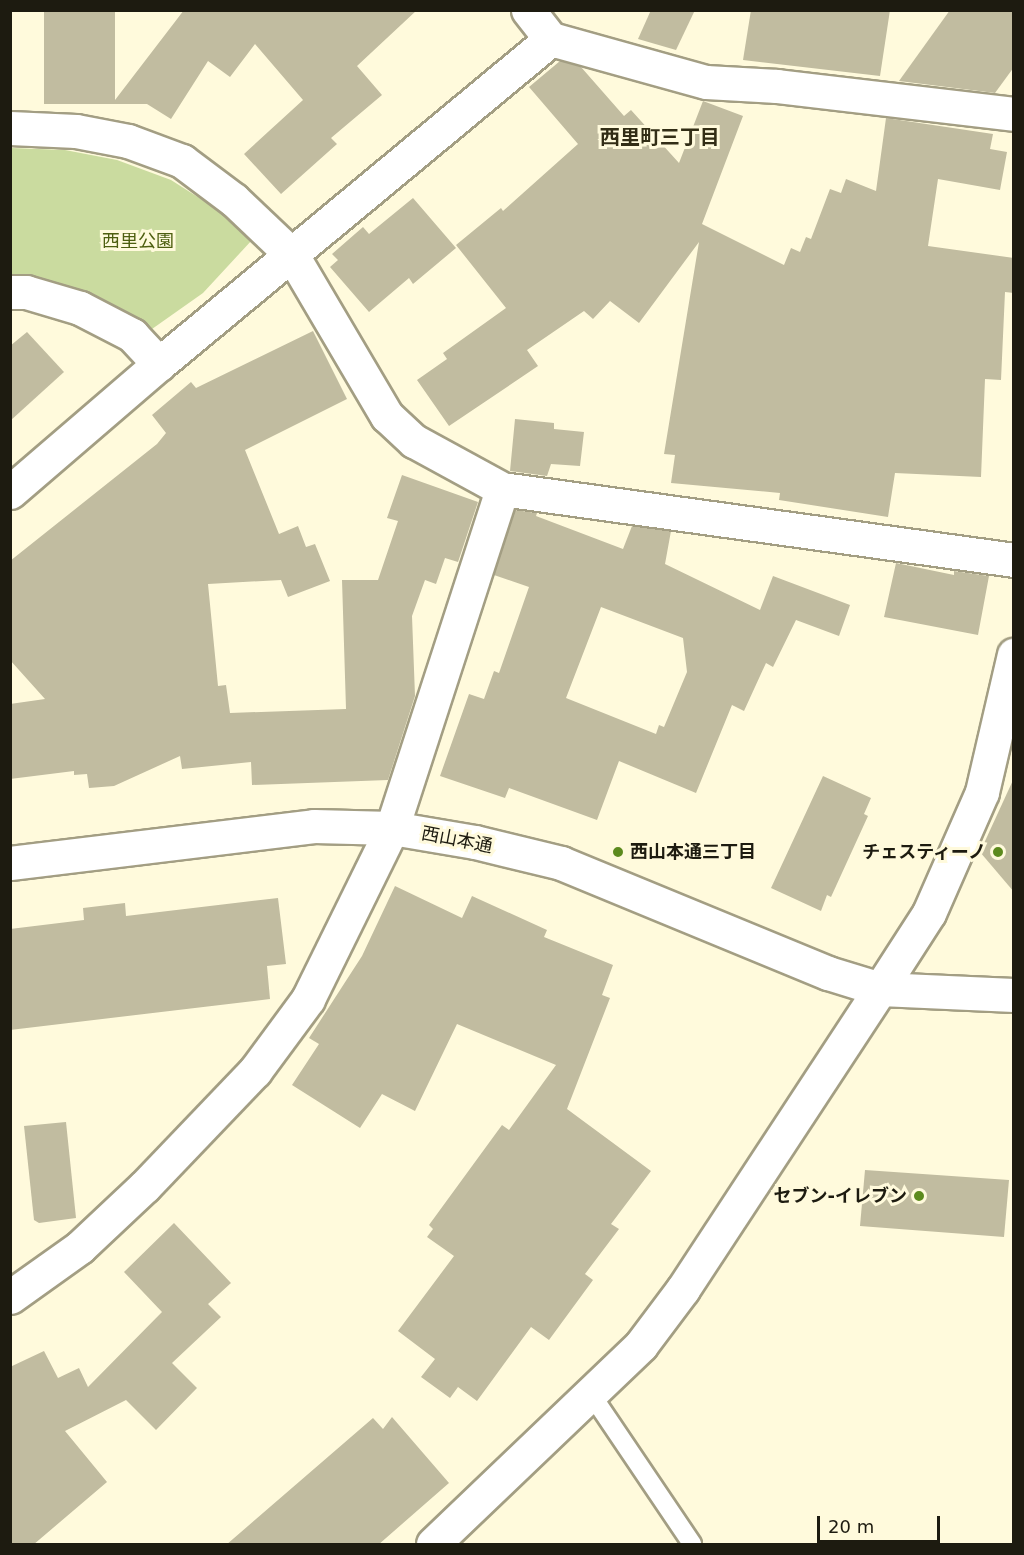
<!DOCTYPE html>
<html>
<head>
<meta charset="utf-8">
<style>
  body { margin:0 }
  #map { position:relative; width:1024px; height:1555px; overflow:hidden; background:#fffadc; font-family:"DejaVu Sans","Noto Sans JP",sans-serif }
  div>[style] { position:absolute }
  .green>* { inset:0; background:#cadb9f }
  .building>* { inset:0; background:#c1bca0 }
  .roads { filter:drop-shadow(2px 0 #a39e83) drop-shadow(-2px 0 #a39e83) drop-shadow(0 2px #a39e83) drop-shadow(0 -2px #a39e83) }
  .service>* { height:18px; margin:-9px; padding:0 9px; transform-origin:9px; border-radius:9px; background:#fff }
  .minor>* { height:33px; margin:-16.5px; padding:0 16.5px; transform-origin:16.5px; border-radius:16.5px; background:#fff }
  .tertiary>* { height:33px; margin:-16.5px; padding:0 16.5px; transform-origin:16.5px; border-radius:16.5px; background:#fff }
  .dots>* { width:16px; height:16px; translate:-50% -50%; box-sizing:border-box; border:3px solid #fffadc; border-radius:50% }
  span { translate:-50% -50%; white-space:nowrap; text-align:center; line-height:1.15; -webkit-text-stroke:6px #fffadc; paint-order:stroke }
  .park-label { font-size:18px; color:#4e5f10 }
  .street-label { font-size:18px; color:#1d1b10 }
  .poi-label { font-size:18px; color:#1d1b10; font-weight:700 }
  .left { translate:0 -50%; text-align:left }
  .right { translate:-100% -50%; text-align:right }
  .neighbourhood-label { font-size:20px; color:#322d15; font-weight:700 }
  .frame { position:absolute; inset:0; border:12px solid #1d1b10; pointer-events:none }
  .scale { position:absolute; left:817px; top:1516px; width:123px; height:27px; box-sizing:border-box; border:3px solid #1d1b10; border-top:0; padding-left:8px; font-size:18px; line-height:21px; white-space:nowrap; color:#1d1b10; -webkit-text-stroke:4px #fffadc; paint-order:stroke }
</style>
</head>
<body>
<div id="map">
  <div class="green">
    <div style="clip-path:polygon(11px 148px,65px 150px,117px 160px,171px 180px,226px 215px,252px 240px,203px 293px,152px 329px,89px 294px,11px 275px)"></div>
  </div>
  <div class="building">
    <div style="clip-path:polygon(44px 10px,115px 10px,115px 100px,184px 10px,417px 10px,357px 66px,382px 95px,331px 138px,337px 144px,281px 194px,244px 154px,303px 100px,255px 44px,230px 77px,208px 61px,171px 119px,147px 104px,44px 104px)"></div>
    <div style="clip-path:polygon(651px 10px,695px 10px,676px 50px,638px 39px)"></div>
    <div style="clip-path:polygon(751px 10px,890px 10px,880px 76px,743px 60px)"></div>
    <div style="clip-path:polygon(950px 10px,1014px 10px,1014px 67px,995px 93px,899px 81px)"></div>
    <div style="clip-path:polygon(560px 61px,581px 67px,624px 116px,631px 110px,679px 163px,703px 101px,743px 116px,702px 224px,784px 265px,791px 248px,800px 252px,806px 237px,811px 239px,830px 189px,841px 193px,846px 179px,876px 191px,886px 118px,993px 134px,990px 149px,1007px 152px,1000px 190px,938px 179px,928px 246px,1014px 258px,1014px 293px,1005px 292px,1001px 380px,985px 379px,981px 477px,895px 473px,888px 517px,779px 500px,780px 493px,671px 483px,675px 455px,664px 454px,699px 242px,639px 323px,610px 301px,593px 319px,584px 311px,527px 350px,538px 366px,449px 426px,417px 380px,447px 359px,443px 353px,506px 308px,456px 245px,501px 208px,503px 211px,578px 144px,529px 87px)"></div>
    <div style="clip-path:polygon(413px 198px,456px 248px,413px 284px,409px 278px,369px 312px,330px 267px,338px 260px,332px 254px,363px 227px,369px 234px)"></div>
    <div style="clip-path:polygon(313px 331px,347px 399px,245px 450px,279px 534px,298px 526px,306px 547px,315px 544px,330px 581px,288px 597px,281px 580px,208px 584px,218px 686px,226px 685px,230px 713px,346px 709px,342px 580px,378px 580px,398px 521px,387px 518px,402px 475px,478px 502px,458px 562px,445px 558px,436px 584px,425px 580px,412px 616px,415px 696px,388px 780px,252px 785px,251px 762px,182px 769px,180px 756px,114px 786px,89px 788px,87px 774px,74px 775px,74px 771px,10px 779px,10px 704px,45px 699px,10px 660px,10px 561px,157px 444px,166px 433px,152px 415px,191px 382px,196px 388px)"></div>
    <div style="clip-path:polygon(27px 332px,64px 372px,10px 421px,10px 346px)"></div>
    <div style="clip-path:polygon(515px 419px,554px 423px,554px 429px,584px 432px,580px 466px,551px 464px,547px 476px,510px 471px)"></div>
    <div style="clip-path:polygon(evenodd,515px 510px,537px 513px,536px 516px,623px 549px,632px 526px,671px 531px,665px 564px,760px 610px,773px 576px,850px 605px,839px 636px,796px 620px,773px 667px,766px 663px,744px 711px,732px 705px,696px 793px,619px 761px,597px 820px,509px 788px,505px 798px,440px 776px,469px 694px,484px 699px,494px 671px,499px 673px,529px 587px,494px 575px,515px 510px,601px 607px,683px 638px,687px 672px,664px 727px,659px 725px,656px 734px,566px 698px,601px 607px)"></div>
    <div style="clip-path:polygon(896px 563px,954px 575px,954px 571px,989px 576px,978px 635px,884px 617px)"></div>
    <div style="clip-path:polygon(823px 776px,871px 798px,864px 814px,868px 816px,831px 897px,827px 895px,821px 911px,771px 888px)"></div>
    <div style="clip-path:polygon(1014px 778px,1014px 892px,980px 852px)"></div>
    <div style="clip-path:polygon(395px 886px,462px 918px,472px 896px,547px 930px,544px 937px,613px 965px,602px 995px,610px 998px,567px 1109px,651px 1171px,611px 1224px,619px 1229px,585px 1274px,593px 1280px,549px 1340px,531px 1327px,477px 1401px,458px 1387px,450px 1398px,421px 1377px,435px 1359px,398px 1331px,454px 1256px,427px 1237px,433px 1229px,429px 1225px,502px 1125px,509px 1130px,556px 1065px,457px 1024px,415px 1111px,382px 1094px,360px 1128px,292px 1085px,319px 1044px,309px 1038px,362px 956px)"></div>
    <div style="clip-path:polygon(278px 898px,286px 964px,267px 966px,270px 999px,10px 1030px,10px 929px,84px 920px,83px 908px,125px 903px,126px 916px)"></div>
    <div style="clip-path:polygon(66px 1122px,76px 1218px,39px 1223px,34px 1220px,24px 1126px)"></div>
    <div style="clip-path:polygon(865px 1170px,1009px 1180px,1004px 1237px,860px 1226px)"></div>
    <div style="clip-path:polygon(174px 1223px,231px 1283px,208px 1304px,221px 1317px,172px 1363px,197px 1388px,156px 1430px,126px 1400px,65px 1431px,107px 1482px,33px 1545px,10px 1545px,10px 1367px,44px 1351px,58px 1378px,79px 1368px,88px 1387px,162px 1312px,124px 1272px)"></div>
    <div style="clip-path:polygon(392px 1417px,449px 1483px,378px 1545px,226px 1545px,373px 1418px,383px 1429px)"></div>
  </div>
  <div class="roads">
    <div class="service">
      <div style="left:591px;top:1394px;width:181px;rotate:56deg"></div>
    </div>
    <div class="minor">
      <div style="left:528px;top:10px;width:37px;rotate:52deg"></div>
      <div style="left:551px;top:39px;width:161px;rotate:15.5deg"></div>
      <div style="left:706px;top:82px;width:71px;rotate:3.2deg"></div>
      <div style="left:777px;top:86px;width:239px;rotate:6.7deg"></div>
      <div style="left:10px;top:128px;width:66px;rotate:2.6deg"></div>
      <div style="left:76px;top:131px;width:53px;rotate:10.9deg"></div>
      <div style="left:128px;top:141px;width:58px;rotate:20.3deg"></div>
      <div style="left:182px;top:161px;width:65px;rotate:36.9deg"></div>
      <div style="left:234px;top:200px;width:80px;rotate:43.5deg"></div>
      <div style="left:292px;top:255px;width:187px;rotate:59.5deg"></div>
      <div style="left:387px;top:416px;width:37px;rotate:43deg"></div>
      <div style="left:414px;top:441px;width:100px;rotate:28.6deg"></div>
      <div style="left:502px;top:489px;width:517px;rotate:7.89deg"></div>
      <div style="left:10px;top:292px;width:16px"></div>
      <div style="left:26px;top:292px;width:56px;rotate:16.5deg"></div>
      <div style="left:80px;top:308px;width:59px;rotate:27.4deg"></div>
      <div style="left:132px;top:335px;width:40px;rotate:47deg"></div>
      <div style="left:10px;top:492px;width:196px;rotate:-40.7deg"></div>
      <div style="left:159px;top:364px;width:509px;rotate:-39.66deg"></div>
      <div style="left:880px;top:989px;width:90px;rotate:-57.2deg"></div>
      <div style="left:929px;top:913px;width:132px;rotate:-66.3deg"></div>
      <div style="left:982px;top:792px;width:141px;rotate:-76.9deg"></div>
      <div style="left:10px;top:1297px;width:86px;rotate:-35.5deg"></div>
      <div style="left:80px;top:1247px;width:89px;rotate:-43.2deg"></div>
      <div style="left:145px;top:1186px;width:159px;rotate:-46.3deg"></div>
      <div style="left:255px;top:1071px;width:89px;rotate:-53.6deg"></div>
      <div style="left:308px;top:999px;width:191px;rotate:-63.8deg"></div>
      <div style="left:392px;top:828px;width:356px;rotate:-72deg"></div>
    </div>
    <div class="tertiary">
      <div style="left:10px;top:863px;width:306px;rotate:-6.9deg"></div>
      <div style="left:314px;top:826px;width:78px;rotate:1.5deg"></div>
      <div style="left:392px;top:828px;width:84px;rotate:9.6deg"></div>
      <div style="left:475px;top:842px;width:89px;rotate:13.7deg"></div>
      <div style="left:561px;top:863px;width:289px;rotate:22.4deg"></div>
      <div style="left:828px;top:973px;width:54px;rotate:17.1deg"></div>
      <div style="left:880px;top:989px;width:134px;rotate:2.6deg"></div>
      <div style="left:433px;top:1544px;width:288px;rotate:-43.7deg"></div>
      <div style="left:641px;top:1345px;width:70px;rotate:-53.1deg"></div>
      <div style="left:683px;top:1289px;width:359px;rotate:-56.7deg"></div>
    </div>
  </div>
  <div class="dots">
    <div style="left:618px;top:852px;background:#5c8a1d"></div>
    <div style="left:998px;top:852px;background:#5c8a1d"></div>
    <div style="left:919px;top:1196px;background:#5c8a1d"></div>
  </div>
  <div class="park-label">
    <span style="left:138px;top:241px">西里公園</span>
  </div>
  <div class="street-label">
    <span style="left:457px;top:840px;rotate:11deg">西山本通</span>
  </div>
  <div class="poi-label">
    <span class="left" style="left:630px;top:852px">西山本通三丁目</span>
    <span class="right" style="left:986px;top:852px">チェスティーノ</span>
    <span class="right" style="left:907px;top:1196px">セブン-イレブン</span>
  </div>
  <div class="neighbourhood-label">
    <span style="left:660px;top:137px">西里町三丁目</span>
  </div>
  <div class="frame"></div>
  <div class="scale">20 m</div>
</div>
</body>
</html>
